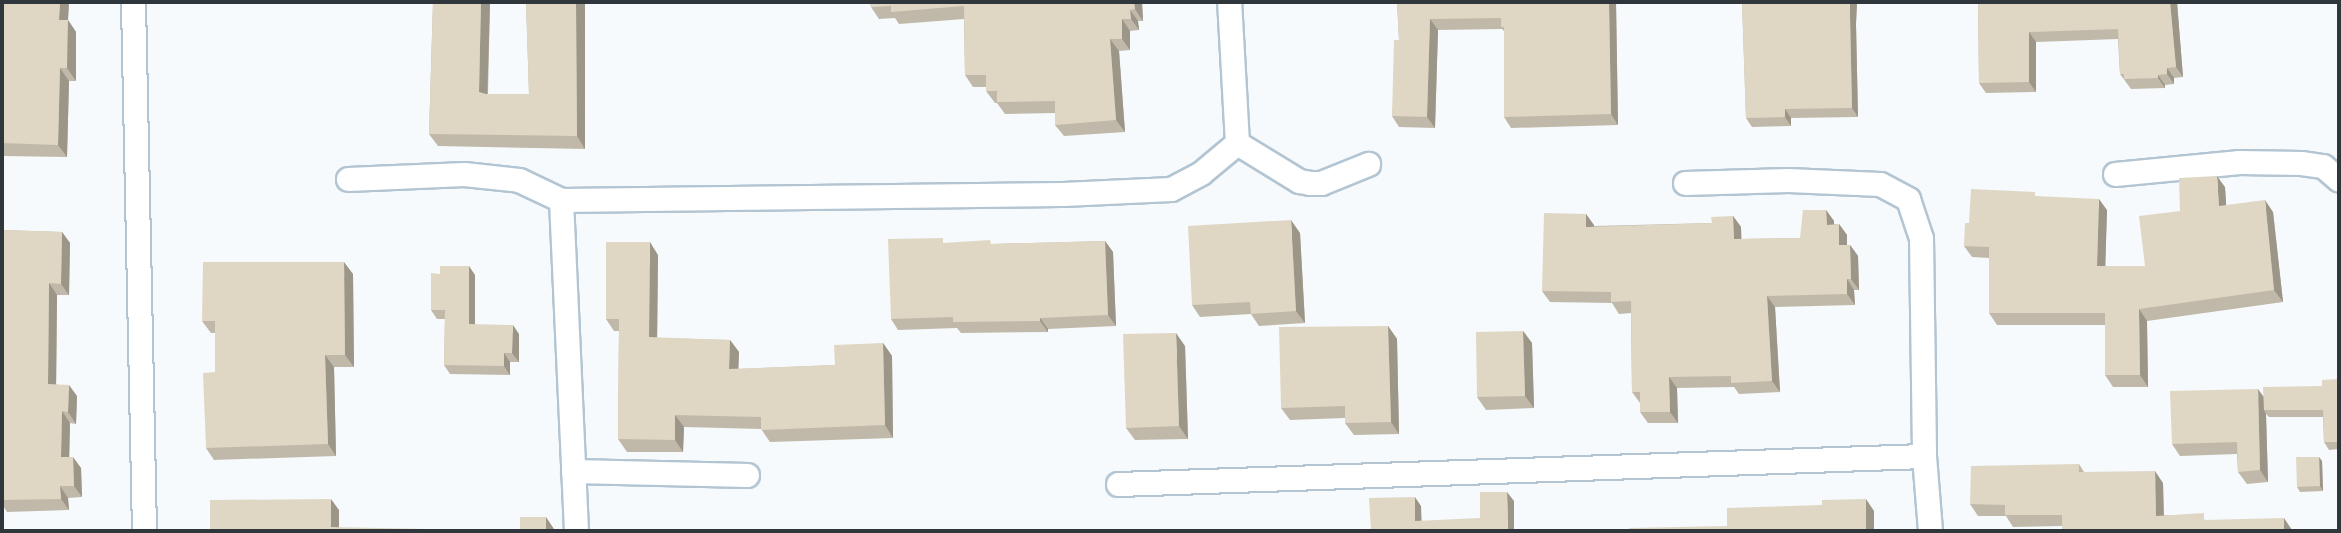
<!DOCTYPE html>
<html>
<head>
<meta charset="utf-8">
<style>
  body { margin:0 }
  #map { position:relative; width:2341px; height:533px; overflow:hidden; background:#f6fafd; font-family:"Work Sans",sans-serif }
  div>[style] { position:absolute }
  .roads { filter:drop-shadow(2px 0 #b3c5d2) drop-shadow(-2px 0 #b3c5d2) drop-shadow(0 2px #b3c5d2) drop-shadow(0 -2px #b3c5d2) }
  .minor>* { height:23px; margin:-11.5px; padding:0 11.5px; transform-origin:11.5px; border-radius:11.5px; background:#fff }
  .wall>* { inset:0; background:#c0b9a9 }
  .shaded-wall>* { inset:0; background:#9c9689 }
  .building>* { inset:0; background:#dfd7c4 }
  span { translate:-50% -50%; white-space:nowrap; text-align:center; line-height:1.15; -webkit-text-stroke:7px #fff; paint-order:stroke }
  .frame { position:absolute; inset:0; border:4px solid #2f373c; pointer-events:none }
</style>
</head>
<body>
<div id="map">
  <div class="roads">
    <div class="minor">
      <div style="left:133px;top:2px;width:529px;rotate:88.81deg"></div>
      <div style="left:1237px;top:143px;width:73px;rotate:31.5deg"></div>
      <div style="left:1299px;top:181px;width:11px;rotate:10deg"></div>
      <div style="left:1310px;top:183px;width:11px"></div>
      <div style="left:1321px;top:183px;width:51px;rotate:-22deg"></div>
      <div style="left:2115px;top:174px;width:125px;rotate:-5.5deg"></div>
      <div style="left:2239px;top:162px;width:62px;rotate:0.9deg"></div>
      <div style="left:2301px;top:163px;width:22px;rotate:8deg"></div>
      <div style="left:2323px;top:166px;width:21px;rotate:41deg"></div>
      <div style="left:348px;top:179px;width:116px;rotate:-2.5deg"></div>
      <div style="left:464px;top:174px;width:55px;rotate:6.2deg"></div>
      <div style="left:519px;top:180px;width:47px;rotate:25.5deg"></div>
      <div style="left:561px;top:200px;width:502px;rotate:-0.68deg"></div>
      <div style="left:1063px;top:194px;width:108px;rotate:-2.7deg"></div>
      <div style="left:1171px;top:189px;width:34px;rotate:-28deg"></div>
      <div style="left:1201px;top:173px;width:47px;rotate:-39.8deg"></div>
      <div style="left:1237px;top:143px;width:141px;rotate:-93.2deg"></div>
      <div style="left:1685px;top:183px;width:103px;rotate:-1.7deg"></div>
      <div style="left:1788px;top:180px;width:92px;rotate:2.5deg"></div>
      <div style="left:1880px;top:184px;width:32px;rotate:28deg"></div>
      <div style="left:1908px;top:199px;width:41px;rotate:71.6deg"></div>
      <div style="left:1921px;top:238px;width:218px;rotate:89.2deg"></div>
      <div style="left:1924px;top:456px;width:75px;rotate:85.4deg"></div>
      <div style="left:561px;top:200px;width:331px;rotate:87.4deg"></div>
      <div style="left:573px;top:471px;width:174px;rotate:1.3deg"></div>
      <div style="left:1118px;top:484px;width:806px;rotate:-1.99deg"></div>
    </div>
  </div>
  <div class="wall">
    <div style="clip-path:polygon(69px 2px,68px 20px,76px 32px,76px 81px,69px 81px,67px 157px,2px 156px,2px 19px)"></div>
    <div style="clip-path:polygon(433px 2px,489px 2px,490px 4px,488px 94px,529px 94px,526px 2px,584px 2px,585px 4px,585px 149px,438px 146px,429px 134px)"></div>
    <div style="clip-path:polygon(870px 2px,1142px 2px,1143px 21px,1138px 21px,1139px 30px,1130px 31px,1130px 50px,1119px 51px,1125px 132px,1064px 136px,1055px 125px,1055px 113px,1005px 114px,997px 103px,995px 103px,986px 91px,986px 87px,973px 87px,965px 75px,964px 19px,899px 24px,895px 18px,879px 19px,871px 7px)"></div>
    <div style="clip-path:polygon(1397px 2px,1616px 2px,1618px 125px,1511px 128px,1504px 117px,1504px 31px,1502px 29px,1438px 30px,1435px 128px,1399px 127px,1392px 116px,1399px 40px)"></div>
    <div style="clip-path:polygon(1742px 2px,1857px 2px,1856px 24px,1858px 117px,1791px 118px,1791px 126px,1752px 127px,1746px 118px)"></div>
    <div style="clip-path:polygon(1978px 2px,2177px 2px,2183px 77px,2174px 78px,2174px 84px,2165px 85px,2165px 88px,2131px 89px,2120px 74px,2118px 39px,2036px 42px,2036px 92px,1986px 93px,1979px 83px)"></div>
    <div style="clip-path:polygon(2225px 187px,2226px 205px,2273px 212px,2283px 302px,2147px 321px,2148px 387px,2113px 387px,2105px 375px,2105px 325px,1997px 325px,1989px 313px,1989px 258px,1972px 257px,1964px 246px,1969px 223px,2039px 197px,2107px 210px,2105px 266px,2145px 266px,2180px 211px)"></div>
    <div style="clip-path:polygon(1826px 210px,1834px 221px,1834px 224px,1839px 224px,1847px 235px,1847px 245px,1850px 245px,1858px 256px,1859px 290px,1854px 290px,1855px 305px,1775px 307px,1780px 392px,1739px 394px,1734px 387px,1677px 388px,1678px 423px,1648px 423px,1640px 412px,1640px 403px,1632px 392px,1631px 313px,1619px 314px,1612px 303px,1550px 302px,1542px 291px,1586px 214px,1594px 226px,1712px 223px,1733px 216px,1741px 227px,1741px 239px,1800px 238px)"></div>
    <div style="clip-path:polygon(2px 230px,62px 232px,70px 243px,69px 295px,57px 295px,56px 384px,77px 396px,76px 424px,70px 423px,69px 457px,81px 468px,82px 497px,68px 498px,69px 510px,7px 512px,2px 504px)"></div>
    <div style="clip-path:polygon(1300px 233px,1305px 323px,1259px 326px,1251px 314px,1200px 317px,1192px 305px)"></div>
    <div style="clip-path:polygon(1105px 241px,1113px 252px,1116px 326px,1048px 329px,1048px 332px,961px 333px,957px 328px,898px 330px,891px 319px,993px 244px)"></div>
    <div style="clip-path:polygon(658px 255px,657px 338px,730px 340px,739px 352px,738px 369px,835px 365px,883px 343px,892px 356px,893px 438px,770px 442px,761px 429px,684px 427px,683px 452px,627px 452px,618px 439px,619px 331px,614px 331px,606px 319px)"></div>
    <div style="clip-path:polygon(353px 274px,354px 367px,334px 367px,336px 456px,214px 460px,206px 448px,215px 372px,215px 333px,211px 333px,202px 321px)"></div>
    <div style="clip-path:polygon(475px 275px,475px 325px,519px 334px,519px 362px,510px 362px,510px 375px,450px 374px,444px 365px,445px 319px,437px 319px,431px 310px)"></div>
    <div style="clip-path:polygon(1388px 326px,1397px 339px,1399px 434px,1354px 435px,1345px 423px,1345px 418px,1290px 420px,1281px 408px)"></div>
    <div style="clip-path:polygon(1523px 331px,1532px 343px,1534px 408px,1486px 410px,1477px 397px)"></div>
    <div style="clip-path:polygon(1185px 346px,1188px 439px,1135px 440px,1126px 428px)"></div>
    <div style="clip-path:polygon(2339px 379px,2339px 449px,2329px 450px,2324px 442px,2323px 417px,2269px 417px,2266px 414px,2268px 482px,2247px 484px,2238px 472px,2237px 454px,2180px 456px,2172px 444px,2263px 396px,2322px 386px)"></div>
    <div style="clip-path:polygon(2322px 461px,2323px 491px,2300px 492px,2297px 487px)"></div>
    <div style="clip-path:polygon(2079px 464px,2084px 472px,2163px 483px,2164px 515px,2292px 530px,2292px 531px,2062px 531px,2062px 526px,2013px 527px,2006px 516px,1978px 516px,1970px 504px)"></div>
  </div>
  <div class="shaded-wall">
    <div style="clip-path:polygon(60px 2px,69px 2px,68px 20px,76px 32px,76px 81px,67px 68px,59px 20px)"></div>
    <div style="clip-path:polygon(481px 2px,489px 2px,490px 4px,487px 104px,479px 92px)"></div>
    <div style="clip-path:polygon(576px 2px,584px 2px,585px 4px,585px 149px,577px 136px)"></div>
    <div style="clip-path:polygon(1134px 2px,1142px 2px,1143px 21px,1135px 9px)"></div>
    <div style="clip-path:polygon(1609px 2px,1616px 2px,1618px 125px,1611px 114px)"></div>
    <div style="clip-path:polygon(1850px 2px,1857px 2px,1856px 24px,1858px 117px,1852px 108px,1850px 15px)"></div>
    <div style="clip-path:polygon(2170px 2px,2177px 2px,2183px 77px,2176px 67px)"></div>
    <div style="clip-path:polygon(1130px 10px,1138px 21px,1139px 30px,1131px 19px)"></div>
    <div style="clip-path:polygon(1122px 19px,1130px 31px,1130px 50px,1122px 39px)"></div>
    <div style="clip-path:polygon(1430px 19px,1438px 30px,1435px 128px,1427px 117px)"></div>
    <div style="clip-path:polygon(2029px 32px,2036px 42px,2036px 92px,2029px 82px)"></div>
    <div style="clip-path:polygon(1110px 39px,1119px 51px,1125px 132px,1116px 120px)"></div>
    <div style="clip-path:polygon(60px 68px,69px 81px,67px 157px,58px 145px)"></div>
    <div style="clip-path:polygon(2167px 68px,2174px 78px,2174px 84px,2167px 74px)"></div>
    <div style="clip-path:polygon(2158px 75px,2165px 85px,2165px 88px,2158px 78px)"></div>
    <div style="clip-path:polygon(1785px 109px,1791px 118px,1791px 126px,1785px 117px)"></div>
    <div style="clip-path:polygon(2217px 176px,2225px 187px,2227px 217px,2219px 206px)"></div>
    <div style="clip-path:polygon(2099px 199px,2107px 210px,2105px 278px,2097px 266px)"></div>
    <div style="clip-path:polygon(2265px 200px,2273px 212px,2283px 302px,2274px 290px)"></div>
    <div style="clip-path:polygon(1826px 210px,1834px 221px,1834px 236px,1827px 225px)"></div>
    <div style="clip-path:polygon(1586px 214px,1594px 225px,1594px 238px,1586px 227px)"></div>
    <div style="clip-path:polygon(1733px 216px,1741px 227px,1742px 250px,1734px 239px)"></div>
    <div style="clip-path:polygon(1291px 220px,1300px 233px,1305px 323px,1296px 311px)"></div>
    <div style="clip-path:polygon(1839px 224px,1847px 235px,1847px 256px,1839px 245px)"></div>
    <div style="clip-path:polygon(62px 232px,70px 243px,69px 295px,61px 284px)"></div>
    <div style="clip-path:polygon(1105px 241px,1113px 252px,1116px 326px,1108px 315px)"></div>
    <div style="clip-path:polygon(650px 242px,658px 255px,657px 350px,649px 337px)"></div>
    <div style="clip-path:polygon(1850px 245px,1858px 256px,1859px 290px,1851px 279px)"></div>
    <div style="clip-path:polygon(344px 262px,353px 274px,354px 367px,345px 355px)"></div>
    <div style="clip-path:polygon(469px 266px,475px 275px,475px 333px,469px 324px)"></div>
    <div style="clip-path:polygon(1847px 279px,1854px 290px,1855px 305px,1847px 294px)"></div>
    <div style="clip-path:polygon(49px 283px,57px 295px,56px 396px,48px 384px)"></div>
    <div style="clip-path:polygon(1767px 296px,1775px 307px,1780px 392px,1772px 381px)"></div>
    <div style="clip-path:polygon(2139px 309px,2147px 321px,2148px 387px,2140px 375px)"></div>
    <div style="clip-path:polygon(1040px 318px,1048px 329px,1048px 332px,1040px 321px)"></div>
    <div style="clip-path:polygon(513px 325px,519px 334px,519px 362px,512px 353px)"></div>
    <div style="clip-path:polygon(1388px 326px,1397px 339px,1399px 434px,1391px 422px)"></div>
    <div style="clip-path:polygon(1523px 331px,1532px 343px,1534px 408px,1525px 396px)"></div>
    <div style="clip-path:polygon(1176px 333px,1185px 346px,1188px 439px,1179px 426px)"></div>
    <div style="clip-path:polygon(730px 340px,739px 352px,738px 382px,729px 369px)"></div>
    <div style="clip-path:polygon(883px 343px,892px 356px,893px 438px,885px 425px)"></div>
    <div style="clip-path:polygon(504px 353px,510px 362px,510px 375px,504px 366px)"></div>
    <div style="clip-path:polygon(325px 355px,334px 367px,336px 456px,328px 444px)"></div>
    <div style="clip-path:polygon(1669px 377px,1677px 388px,1678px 423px,1670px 412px)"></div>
    <div style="clip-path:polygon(69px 385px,77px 396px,76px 424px,68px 412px)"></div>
    <div style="clip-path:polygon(2258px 389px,2266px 400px,2264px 410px,2266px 414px,2268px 482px,2260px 470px)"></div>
    <div style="clip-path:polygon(62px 411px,70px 423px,69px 469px,61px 457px)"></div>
    <div style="clip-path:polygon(675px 415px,684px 427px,683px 452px,675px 440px)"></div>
    <div style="clip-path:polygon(73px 457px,81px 468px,82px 497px,74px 486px)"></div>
    <div style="clip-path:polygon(2319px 457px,2322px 461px,2323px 491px,2320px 486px)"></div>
    <div style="clip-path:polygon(2155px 471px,2163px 483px,2164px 527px,2156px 516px)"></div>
    <div style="clip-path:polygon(60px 486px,68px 498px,69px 510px,61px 499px)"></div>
    <div style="clip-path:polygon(1507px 492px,1514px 501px,1514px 531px,1508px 531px)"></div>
    <div style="clip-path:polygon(1415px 497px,1421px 506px,1422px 530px,1415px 521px)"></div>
    <div style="clip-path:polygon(331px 499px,339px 510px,339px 531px,331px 527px)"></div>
    <div style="clip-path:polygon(1866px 499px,1874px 511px,1874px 531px,1866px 531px)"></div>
    <div style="clip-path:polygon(546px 517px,554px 529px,554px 531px,546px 531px)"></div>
    <div style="clip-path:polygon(2284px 518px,2292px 530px,2292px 531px,2284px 531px)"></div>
  </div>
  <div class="building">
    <div style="clip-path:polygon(4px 2px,60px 2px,59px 20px,68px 20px,67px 68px,60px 68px,58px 145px,2px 143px,2px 19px,3px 19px)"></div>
    <div style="clip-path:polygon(433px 2px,481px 2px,479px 92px,486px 94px,529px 94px,526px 2px,576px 2px,577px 136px,429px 134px)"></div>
    <div style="clip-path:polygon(870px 2px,1134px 2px,1135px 9px,1130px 10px,1131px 19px,1122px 19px,1122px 39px,1110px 39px,1116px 120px,1055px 125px,1055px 101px,997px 102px,997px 91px,986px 91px,986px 75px,965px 75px,964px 6px,891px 12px,891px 6px,871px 7px)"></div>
    <div style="clip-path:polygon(1397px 2px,1609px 2px,1611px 114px,1504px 117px,1504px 27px,1501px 27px,1501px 18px,1430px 19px,1427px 117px,1392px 116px,1394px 40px,1399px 40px)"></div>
    <div style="clip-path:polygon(1742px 2px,1850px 2px,1850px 15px,1852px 108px,1785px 109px,1785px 117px,1746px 118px)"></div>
    <div style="clip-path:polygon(1978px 2px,2170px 2px,2176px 67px,2167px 68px,2167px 74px,2158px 75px,2158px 78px,2124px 79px,2124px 74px,2120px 74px,2118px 29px,2029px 32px,2029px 82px,1979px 83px)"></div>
    <div style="clip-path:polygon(2217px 176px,2219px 206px,2265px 200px,2274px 290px,2139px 309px,2140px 375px,2105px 375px,2105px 313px,1989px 313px,1989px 247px,1964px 246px,1965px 223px,1969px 223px,1971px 189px,2035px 192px,2035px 196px,2099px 199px,2097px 266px,2145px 266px,2139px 216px,2180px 211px,2179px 178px)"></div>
    <div style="clip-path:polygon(1803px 210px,1826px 210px,1827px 225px,1839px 224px,1839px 245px,1850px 245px,1851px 279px,1847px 279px,1847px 294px,1767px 296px,1772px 381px,1731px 383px,1731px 376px,1669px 377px,1670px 412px,1640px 412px,1640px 392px,1632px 392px,1631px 301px,1611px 302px,1611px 292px,1542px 291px,1544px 213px,1586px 214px,1586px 227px,1712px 223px,1711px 217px,1733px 216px,1734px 239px,1800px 238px)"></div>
    <div style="clip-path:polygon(1291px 220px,1296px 311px,1251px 314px,1250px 302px,1192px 305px,1188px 226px)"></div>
    <div style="clip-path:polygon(2px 230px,62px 232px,61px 284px,49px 283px,48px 384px,69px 385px,68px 412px,62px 411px,61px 457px,73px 457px,74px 486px,60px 486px,61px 499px,2px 500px)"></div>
    <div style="clip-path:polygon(943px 238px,943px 243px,990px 240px,991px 244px,1105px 241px,1108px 315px,1040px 318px,1040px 321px,953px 322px,953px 317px,891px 319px,888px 239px)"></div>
    <div style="clip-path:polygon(606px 242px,650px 242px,649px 337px,730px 340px,729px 369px,835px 365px,834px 345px,883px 343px,885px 425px,761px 430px,761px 417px,675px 415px,675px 440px,618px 439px,619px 319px,606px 319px)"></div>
    <div style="clip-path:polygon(203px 262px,344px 262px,345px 355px,325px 355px,328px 444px,206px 448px,203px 373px,215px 372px,215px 321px,202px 321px)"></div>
    <div style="clip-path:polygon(440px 266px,469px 266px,469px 324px,513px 325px,512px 353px,504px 353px,504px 366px,444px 365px,445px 310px,431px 310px,431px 273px,440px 274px)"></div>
    <div style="clip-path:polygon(1388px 326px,1391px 422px,1345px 423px,1345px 406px,1281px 408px,1279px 327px)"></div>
    <div style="clip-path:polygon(1523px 331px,1525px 396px,1477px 397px,1476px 332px)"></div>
    <div style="clip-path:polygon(1176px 333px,1179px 426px,1126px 428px,1123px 334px)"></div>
    <div style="clip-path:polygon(2339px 379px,2339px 442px,2324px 442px,2323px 410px,2264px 410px,2263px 387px,2322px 386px,2322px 380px)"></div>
    <div style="clip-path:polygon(2258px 389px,2260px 470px,2238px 472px,2237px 442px,2172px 444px,2170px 391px)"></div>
    <div style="clip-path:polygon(2296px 457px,2319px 457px,2320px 486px,2297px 487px)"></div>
    <div style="clip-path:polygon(2079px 464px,2079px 472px,2155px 471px,2156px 516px,2204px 513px,2204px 520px,2284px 518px,2284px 531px,2062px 531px,2062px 515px,2005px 515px,2005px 505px,1970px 504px,1971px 466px)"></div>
    <div style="clip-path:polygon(1480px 492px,1507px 492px,1508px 531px,1371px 531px,1369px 498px,1415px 497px,1415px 521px,1480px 518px)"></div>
    <div style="clip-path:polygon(331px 499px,331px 527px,520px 531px,520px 517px,546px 517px,546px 531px,210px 531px,210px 500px)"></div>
    <div style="clip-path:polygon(1866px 499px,1866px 531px,1629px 531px,1629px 528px,1727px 526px,1727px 508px,1822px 505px,1822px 500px)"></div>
  </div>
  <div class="frame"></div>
</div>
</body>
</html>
